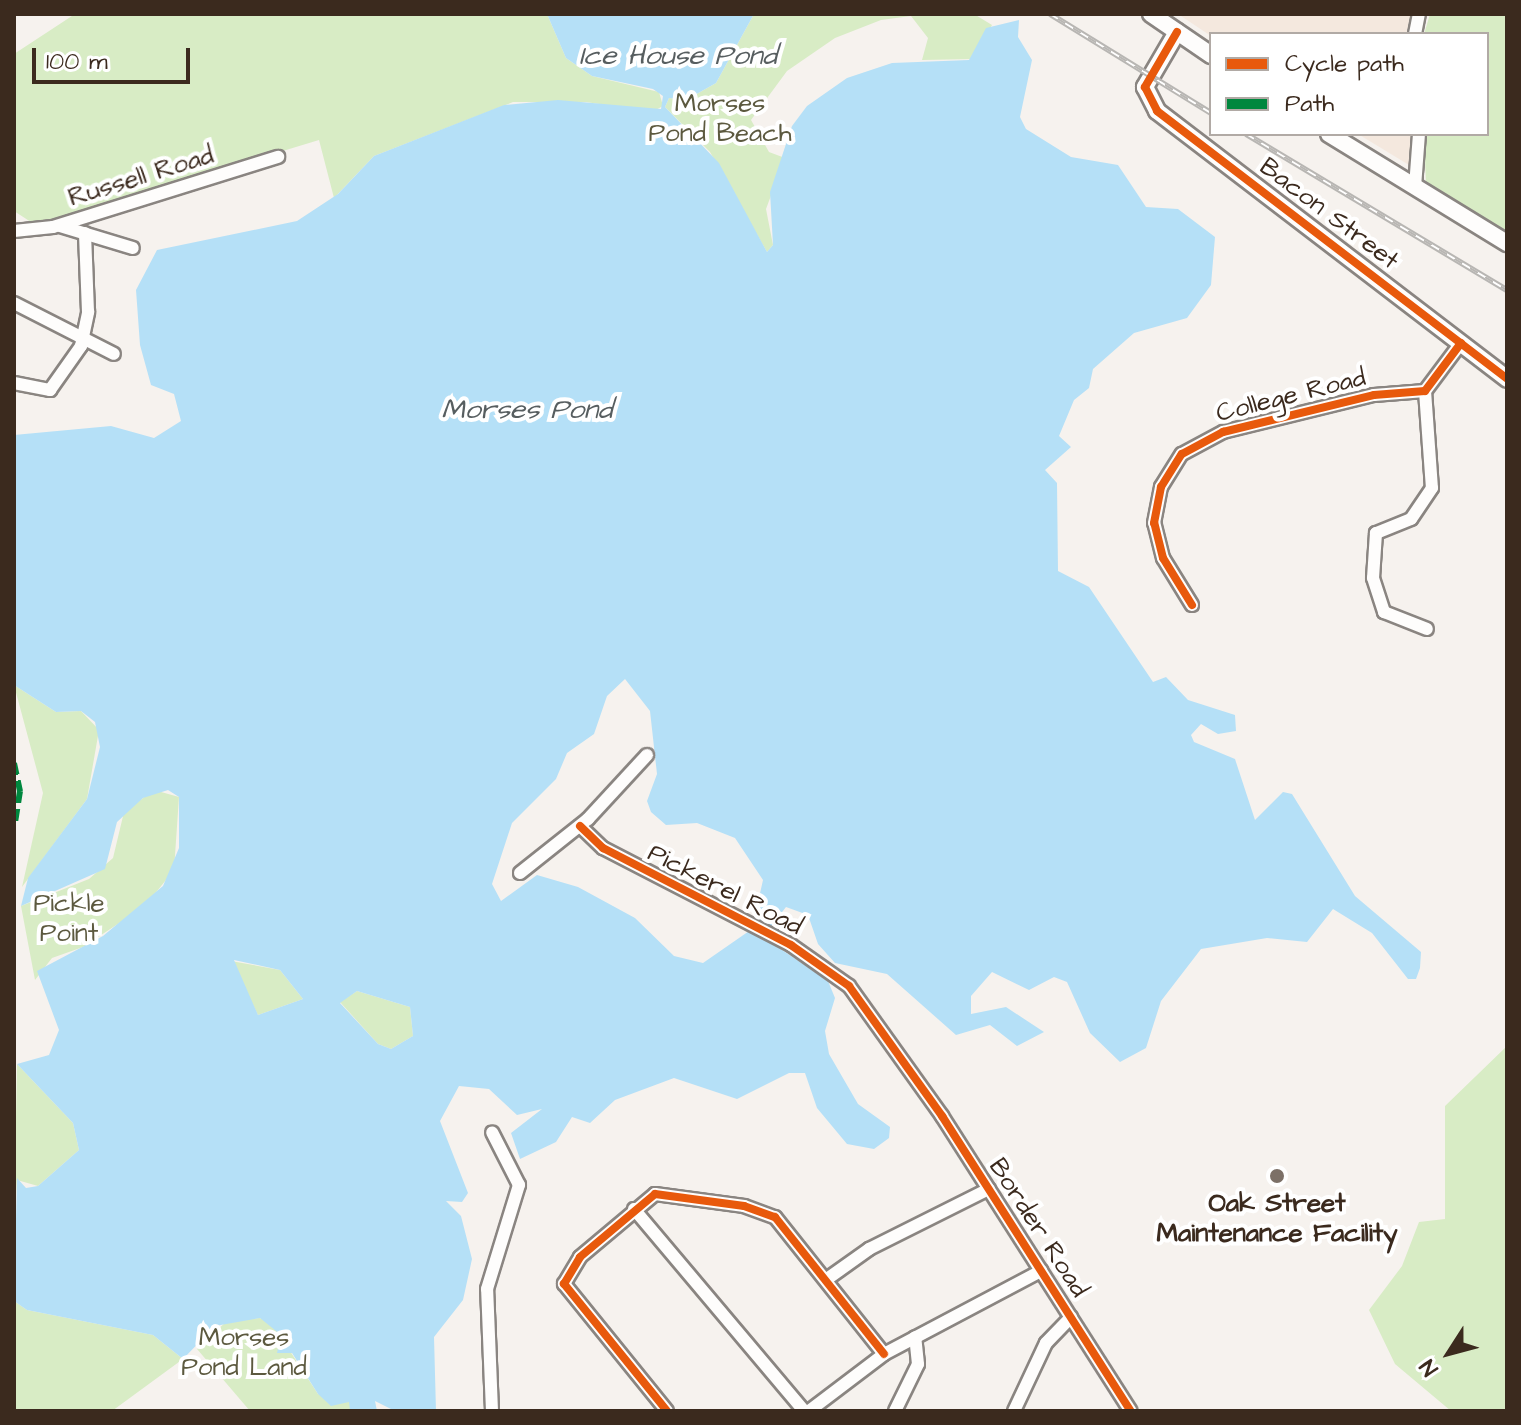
<!DOCTYPE html>
<html>
<head>
<meta charset="utf-8">
<style>
  body { margin:0 }
  #map { position:relative; width:1521px; height:1425px; overflow:hidden; background:#f6f2ee; font-family:"Architects Daughter",sans-serif }
  div>[style] { position:absolute }
  .built>* { inset:0; background:#f4e8de }
  .green>* { inset:0; background:#d8ecc5 }
  .water>* { inset:0; background:#b5e0f7 }
  .roads { filter:drop-shadow(2px 0 #8a8581) drop-shadow(-2px 0 #8a8581) drop-shadow(0 2px #8a8581) drop-shadow(0 -2px #8a8581) }
  .street>* { height:12px; margin:-6px; padding:0 6px; transform-origin:6px; border-radius:6px; background:#fefdfc }
  .secondary>* { height:16px; margin:-8px; padding:0 8px; transform-origin:8px; border-radius:8px; background:#fefdfc }
  .rail>* { height:6px; margin-top:-3px; transform-origin:0; background:repeating-linear-gradient(90deg,#fff 0 9px,#b8b6b3 0 18px); box-sizing:border-box; border-block:2px solid #b8b6b3 }
  .quiet>* { height:6px; margin-top:-3px; transform-origin:0; background:repeating-linear-gradient(90deg,#00873e 0 12px,transparent 0 18px) }
  .cycleway>* { height:8px; margin:-4px; padding:0 4px; transform-origin:4px; border-radius:4px; background:#e8590c }
  .dots>* { width:22px; height:22px; translate:-50% -50%; box-sizing:border-box; border:4px solid #fff; border-radius:50% }
  span { translate:-50% -50%; white-space:nowrap; text-align:center; line-height:1.15; -webkit-text-stroke:8px #fff; paint-order:stroke }
  .park-label { font-size:26px; color:#5c593f }
  .street-label { font-size:26px; color:#3b2a1e }
  .poi-label { font-size:26px; color:#3b2a1e; font-weight:700 }
  .water-label { font-size:28px; color:#575e60; font-style:italic }
  .frame { position:absolute; inset:0; border:16px solid #3b2a1e; pointer-events:none }
  .legend { position:absolute; left:1209px; top:32px; width:280px; height:104px; box-sizing:border-box; background:#fff; border:2px solid #b1aaa5; margin:0; padding:10px 14px; list-style:none; font-size:24px; color:#3b2a1e }
  .legend li { display:flex; align-items:center; gap:16px; height:40px }
  .legend b { width:40px; border:2px solid #b1aaa5 }
  .north { position:absolute; left:1409px; top:1313px; width:80px; height:80px; -webkit-text-stroke:6px #fff; paint-order:stroke; rotate:234deg; font-size:22px; font-weight:700; line-height:32px; text-align:center; color:#3b2a1e }
  .north::after { content:''; display:block; margin:auto; width:28px; height:36px; background:#3b2a1e; clip-path:polygon(50% 0,100% 100%,50% 72%,0 100%) }
  .scale { position:absolute; left:32px; top:48px; width:158px; height:36px; box-sizing:border-box; border:4px solid #3b2a1e; border-top:0; padding-left:10px; font-size:24px; line-height:28px; white-space:nowrap; color:#3b2a1e; -webkit-text-stroke:6px #fff; paint-order:stroke }
</style>
</head>
<body>
<div id="map">
  <div class="built">
    <div style="clip-path:polygon(1178px 14px,1415px 14px,1410px 34px,1211px 36px)"></div>
    <div style="clip-path:polygon(1358px 134px,1411px 134px,1416px 161px,1409px 165px)"></div>
  </div>
  <div class="green">
    <div style="clip-path:polygon(75px 14px,547px 14px,566px 58px,592px 76px,659px 92px,663px 106px,652px 112px,586px 102px,513px 102px,374px 156px,334px 198px,319px 140px,37px 226px,14px 211px,14px 54px)"></div>
    <div style="clip-path:polygon(754px 14px,974px 14px,992px 25px,972px 59px,922px 60px,928px 38px,911px 16px,881px 20px,835px 38px,787px 71px,751px 120px,769px 152px,785px 158px,766px 209px,773px 245px,767px 252px,710px 152px,665px 107px,669px 98px,686px 100px,716px 83px)"></div>
    <div style="clip-path:polygon(1430px 14px,1507px 14px,1507px 234px,1426px 184px,1424px 134px,1487px 134px,1487px 34px,1424px 34px)"></div>
    <div style="clip-path:polygon(14px 685px,56px 712px,81px 711px,99px 730px,87px 799px,22px 887px,43px 793px)"></div>
    <div style="clip-path:polygon(154px 790px,179px 797px,174px 870px,145px 906px,83px 947px,52px 958px,35px 980px,21px 906px,89px 879px,113px 858px,124px 812px)"></div>
    <div style="clip-path:polygon(231px 961px,280px 970px,303px 999px,258px 1015px)"></div>
    <div style="clip-path:polygon(357px 991px,410px 1007px,413px 1036px,391px 1049px,378px 1044px,340px 1002px)"></div>
    <div style="clip-path:polygon(1507px 1046px,1507px 1411px,1451px 1411px,1395px 1364px,1369px 1310px,1402px 1266px,1419px 1222px,1445px 1219px,1445px 1106px)"></div>
    <div style="clip-path:polygon(17px 1064px,73px 1123px,79px 1150px,38px 1186px,17px 1180px,14px 1225px)"></div>
    <div style="clip-path:polygon(14px 1301px,27px 1310px,153px 1335px,183px 1359px,112px 1411px,14px 1411px)"></div>
    <div style="clip-path:polygon(260px 1318px,273px 1325px,318px 1394px,350px 1402px,350px 1411px,250px 1411px,197px 1349px,228px 1320px)"></div>
  </div>
  <div class="water">
    <div style="clip-path:polygon(evenodd,547px 14px,754px 14px,716px 83px,686px 100px,669px 98px,665px 107px,719px 163px,767px 252px,773px 245px,770px 192px,792px 126px,807px 106px,847px 78px,892px 63px,969px 60px,986px 28px,1019px 20px,1018px 37px,1032px 60px,1020px 117px,1026px 129px,1071px 157px,1118px 165px,1146px 207px,1178px 209px,1215px 237px,1211px 285px,1187px 318px,1134px 333px,1093px 369px,1089px 388px,1074px 400px,1059px 436px,1071px 447px,1045px 470px,1057px 483px,1058px 571px,1089px 587px,1153px 682px,1166px 677px,1188px 700px,1235px 715px,1236px 731px,1218px 734px,1201px 724px,1191px 735px,1194px 742px,1235px 759px,1255px 820px,1283px 792px,1292px 794px,1355px 896px,1421px 952px,1420px 968px,1416px 979px,1408px 979px,1372px 933px,1333px 909px,1307px 942px,1267px 938px,1201px 949px,1161px 1001px,1146px 1048px,1120px 1062px,1090px 1033px,1067px 982px,1054px 977px,1029px 990px,992px 972px,971px 996px,971px 1014px,1006px 1007px,1044px 1032px,1017px 1046px,990px 1025px,956px 1035px,887px 974px,835px 963px,818px 944px,808px 915px,786px 907px,763px 937px,828px 981px,835px 998px,825px 1031px,829px 1054px,858px 1104px,890px 1127px,889px 1138px,874px 1149px,847px 1144px,817px 1108px,805px 1073px,789px 1073px,737px 1099px,674px 1078px,615px 1100px,590px 1123px,572px 1117px,556px 1142px,520px 1159px,511px 1133px,542px 1109px,517px 1115px,489px 1089px,459px 1086px,440px 1121px,468px 1193px,462px 1202px,446px 1201px,461px 1216px,472px 1259px,463px 1300px,434px 1337px,436px 1411px,395px 1411px,375px 1401px,377px 1411px,350px 1411px,349px 1402px,331px 1406px,318px 1394px,292px 1353px,277px 1353px,281px 1335px,260px 1318px,215px 1326px,183px 1359px,153px 1335px,27px 1310px,14px 1301px,17px 1178px,26px 1188px,38px 1186px,79px 1150px,73px 1123px,17px 1064px,49px 1055px,59px 1030px,37px 971px,103px 936px,163px 886px,179px 848px,179px 797px,168px 790px,143px 798px,117px 822px,105px 869px,21px 906px,28px 878px,87px 799px,100px 747px,95px 722px,81px 711px,56px 712px,14px 685px,14px 435px,111px 426px,154px 438px,181px 421px,174px 394px,151px 385px,140px 345px,136px 290px,157px 250px,297px 221px,338px 194px,374px 156px,504px 105px,558px 100px,661px 109px,663px 96px,653px 89px,592px 76px,566px 58px,547px 14px,625px 679px,650px 711px,657px 774px,647px 801px,651px 812px,666px 825px,697px 823px,735px 838px,763px 880px,752px 929px,703px 963px,674px 956px,635px 918px,578px 887px,537px 875px,501px 901px,492px 884px,512px 823px,556px 779px,567px 753px,594px 734px,607px 696px,625px 679px,547px 14px,234px 960px,280px 970px,303px 999px,258px 1015px,234px 960px,547px 14px,357px 991px,410px 1007px,413px 1036px,391px 1049px,378px 1044px,340px 1003px,357px 991px)"></div>
  </div>
  <div class="roads">
    <div class="street">
      <div style="left:1415px;top:34px;width:20px;rotate:-79deg"></div>
      <div style="left:1415px;top:187px;width:53px;rotate:-85.7deg"></div>
      <div style="left:60px;top:226px;width:76px;rotate:16.8deg"></div>
      <div style="left:14px;top:231px;width:39px;rotate:-6deg"></div>
      <div style="left:53px;top:227px;width:236px;rotate:-17.3deg"></div>
      <div style="left:14px;top:303px;width:112px;rotate:27deg"></div>
      <div style="left:14px;top:383px;width:37px;rotate:11deg"></div>
      <div style="left:50px;top:390px;width:54px;rotate:-54.8deg"></div>
      <div style="left:81px;top:346px;width:35px;rotate:-78deg"></div>
      <div style="left:88px;top:312px;width:79px;rotate:-92.2deg"></div>
      <div style="left:1425px;top:391px;width:97px;rotate:85.9deg"></div>
      <div style="left:1432px;top:488px;width:37px;rotate:124deg"></div>
      <div style="left:1411px;top:519px;width:38px;rotate:158deg"></div>
      <div style="left:1376px;top:533px;width:45px;rotate:93.8deg"></div>
      <div style="left:1373px;top:578px;width:36px;rotate:72deg"></div>
      <div style="left:1384px;top:612px;width:46px;rotate:21.6deg"></div>
      <div style="left:1192px;top:605px;width:55px;rotate:-121.7deg"></div>
      <div style="left:1163px;top:558px;width:36px;rotate:-104deg"></div>
      <div style="left:1154px;top:523px;width:37px;rotate:-79deg"></div>
      <div style="left:1161px;top:487px;width:39px;rotate:-58deg"></div>
      <div style="left:1182px;top:454px;width:47px;rotate:-28.2deg"></div>
      <div style="left:1223px;top:432px;width:155px;rotate:-13.8deg"></div>
      <div style="left:1374px;top:395px;width:51px;rotate:-4.5deg"></div>
      <div style="left:1425px;top:391px;width:60px;rotate:-53.1deg"></div>
      <div style="left:580px;top:826px;width:32px;rotate:44deg"></div>
      <div style="left:603px;top:848px;width:212px;rotate:27.3deg"></div>
      <div style="left:791px;top:945px;width:71px;rotate:35.3deg"></div>
      <div style="left:849px;top:986px;width:160px;rotate:54.4deg"></div>
      <div style="left:942px;top:1116px;width:350px;rotate:57.4deg"></div>
      <div style="left:520px;top:873px;width:87px;rotate:-38.5deg"></div>
      <div style="left:588px;top:819px;width:87px;rotate:-47.3deg"></div>
      <div style="left:634px;top:1209px;width:264px;rotate:49.9deg"></div>
      <div style="left:827px;top:1279px;width:52px;rotate:-35.5deg"></div>
      <div style="left:869px;top:1249px;width:134px;rotate:-26.6deg"></div>
      <div style="left:492px;top:1411px;width:122px;rotate:-92.3deg"></div>
      <div style="left:487px;top:1289px;width:109px;rotate:-72.9deg"></div>
      <div style="left:519px;top:1185px;width:59px;rotate:-117deg"></div>
      <div style="left:667px;top:1411px;width:164px;rotate:-129deg"></div>
      <div style="left:564px;top:1284px;width:31px;rotate:-59deg"></div>
      <div style="left:580px;top:1257px;width:98px;rotate:-40deg"></div>
      <div style="left:655px;top:1194px;width:90px;rotate:7.7deg"></div>
      <div style="left:744px;top:1206px;width:33px;rotate:20deg"></div>
      <div style="left:775px;top:1217px;width:175px;rotate:51.5deg"></div>
      <div style="left:809px;top:1411px;width:94px;rotate:-37.2deg"></div>
      <div style="left:884px;top:1354px;width:178px;rotate:-27.9deg"></div>
      <div style="left:895px;top:1411px;width:52px;rotate:-63.9deg"></div>
      <div style="left:918px;top:1364px;width:27px;rotate:-96deg"></div>
      <div style="left:1014px;top:1411px;width:75px;rotate:-64.8deg"></div>
      <div style="left:1046px;top:1343px;width:36px;rotate:-46deg"></div>
    </div>
    <div class="secondary">
      <div style="left:1151px;top:14px;width:73px;rotate:34.3deg"></div>
      <div style="left:1177px;top:32px;width:64px;rotate:120.2deg"></div>
      <div style="left:1145px;top:87px;width:27px;rotate:63deg"></div>
      <div style="left:1157px;top:111px;width:441px;rotate:37.4deg"></div>
      <div style="left:1329px;top:134px;width:209px;rotate:31.5deg"></div>
    </div>
  </div>
  <div class="rail">
    <div style="left:1050px;top:14px;width:189px;rotate:31.6deg"></div>
    <div style="left:1246px;top:134px;width:304px;rotate:30.9deg"></div>
  </div>
  <div class="quiet">
    <div style="left:14px;top:763px;width:29px;rotate:78deg"></div>
    <div style="left:20px;top:791px;width:36px;rotate:99deg"></div>
  </div>
  <div class="cycleway">
    <div style="left:1177px;top:32px;width:64px;rotate:120.2deg"></div>
    <div style="left:1145px;top:87px;width:27px;rotate:63deg"></div>
    <div style="left:1157px;top:111px;width:441px;rotate:37.4deg"></div>
    <div style="left:1192px;top:605px;width:55px;rotate:-121.7deg"></div>
    <div style="left:1163px;top:558px;width:36px;rotate:-104deg"></div>
    <div style="left:1154px;top:523px;width:37px;rotate:-79deg"></div>
    <div style="left:1161px;top:487px;width:39px;rotate:-58deg"></div>
    <div style="left:1182px;top:454px;width:47px;rotate:-28.2deg"></div>
    <div style="left:1223px;top:432px;width:155px;rotate:-13.8deg"></div>
    <div style="left:1374px;top:395px;width:51px;rotate:-4.5deg"></div>
    <div style="left:1425px;top:391px;width:60px;rotate:-53.1deg"></div>
    <div style="left:580px;top:826px;width:32px;rotate:44deg"></div>
    <div style="left:603px;top:848px;width:212px;rotate:27.3deg"></div>
    <div style="left:791px;top:945px;width:71px;rotate:35.3deg"></div>
    <div style="left:849px;top:986px;width:160px;rotate:54.4deg"></div>
    <div style="left:942px;top:1116px;width:350px;rotate:57.4deg"></div>
    <div style="left:667px;top:1411px;width:164px;rotate:-129deg"></div>
    <div style="left:564px;top:1284px;width:31px;rotate:-59deg"></div>
    <div style="left:580px;top:1257px;width:98px;rotate:-40deg"></div>
    <div style="left:655px;top:1194px;width:90px;rotate:7.7deg"></div>
    <div style="left:744px;top:1206px;width:33px;rotate:20deg"></div>
    <div style="left:775px;top:1217px;width:175px;rotate:51.5deg"></div>
  </div>
  <div class="dots">
    <div style="left:1277px;top:1176px;background:#7c7067"></div>
  </div>
  <div class="park-label">
    <span style="left:720px;top:119px">Morses<br>Pond Beach</span>
    <span style="left:69px;top:919px">Pickle<br>Point</span>
    <span style="left:244px;top:1353px">Morses<br>Pond Land</span>
  </div>
  <div class="street-label">
    <span style="left:141px;top:177px;rotate:-17deg">Russell Road</span>
    <span style="left:1329px;top:214px;rotate:37deg">Bacon Street</span>
    <span style="left:1291px;top:396px;rotate:-14deg">College Road</span>
    <span style="left:725px;top:890px;rotate:27deg">Pickerel Road</span>
    <span style="left:1038px;top:1228px;rotate:57deg">Border Road</span>
  </div>
  <div class="poi-label">
    <span style="left:1277px;top:1219px">Oak Street<br>Maintenance Facility</span>
  </div>
  <div class="water-label">
    <span style="left:678px;top:56px">Ice House Pond</span>
    <span style="left:527px;top:410px">Morses Pond</span>
  </div>
  <div class="frame"></div>
  <ul class="legend">
  <li><b style="height:10px;background:#e8590c"></b>Cycle path</li>
  <li><b style="height:10px;background:#00873e"></b>Path</li>
  </ul>
  <div class="north">N</div>
  <div class="scale">100 m</div>
</div>
</body>
</html>
